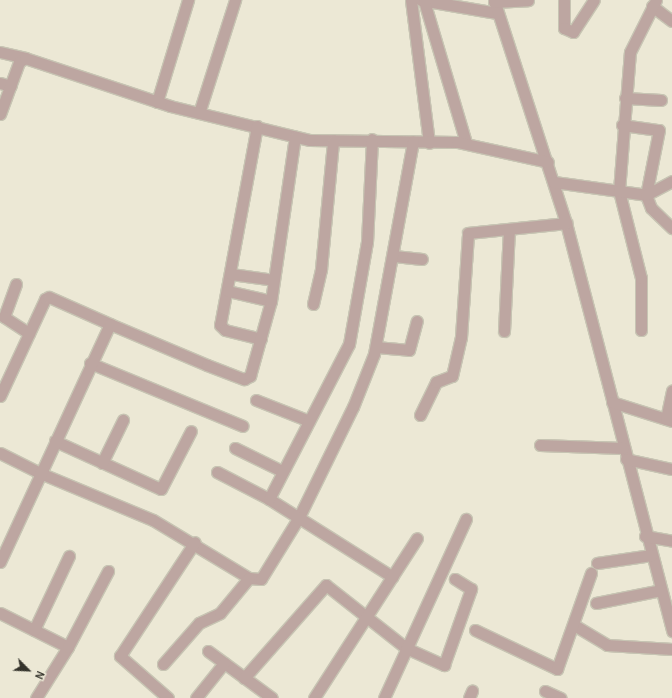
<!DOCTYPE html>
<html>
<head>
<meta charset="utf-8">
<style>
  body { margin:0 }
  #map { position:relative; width:672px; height:698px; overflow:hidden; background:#ece8d5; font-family:Karla,sans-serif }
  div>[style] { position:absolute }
  .roads { filter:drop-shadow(1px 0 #c7c4b3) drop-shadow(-1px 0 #c7c4b3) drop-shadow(0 1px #c7c4b3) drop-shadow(0 -1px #c7c4b3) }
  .minor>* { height:11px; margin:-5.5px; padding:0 5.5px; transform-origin:5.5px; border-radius:5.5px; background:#bda6a1 }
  span { translate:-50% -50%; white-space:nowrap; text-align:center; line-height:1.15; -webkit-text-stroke:3px #ece8d5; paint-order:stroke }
  .north { position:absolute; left:8px; top:650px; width:40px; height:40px; -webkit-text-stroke:3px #ece8d5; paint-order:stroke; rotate:114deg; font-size:11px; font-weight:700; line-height:16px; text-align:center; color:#34332b }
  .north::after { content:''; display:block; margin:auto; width:14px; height:18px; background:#34332b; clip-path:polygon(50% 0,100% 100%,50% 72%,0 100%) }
</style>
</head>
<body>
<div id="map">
  <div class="roads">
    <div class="minor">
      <div style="left:411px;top:0;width:144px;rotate:82.8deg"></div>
      <div style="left:421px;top:0;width:77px;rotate:9.7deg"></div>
      <div style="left:494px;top:0;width:234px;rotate:72.1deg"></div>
      <div style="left:566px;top:223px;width:422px;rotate:75.4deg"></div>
      <div style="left:564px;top:0;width:28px;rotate:90deg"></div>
      <div style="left:564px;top:28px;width:10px;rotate:24deg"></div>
      <div style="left:573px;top:32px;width:38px;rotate:-57deg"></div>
      <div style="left:424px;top:1px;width:148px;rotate:73.5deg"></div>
      <div style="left:494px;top:2px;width:34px;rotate:-3deg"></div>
      <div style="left:652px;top:6px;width:25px;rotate:37deg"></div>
      <div style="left:0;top:52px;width:26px;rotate:13deg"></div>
      <div style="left:0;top:83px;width:11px;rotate:15deg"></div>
      <div style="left:625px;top:98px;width:36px;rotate:3deg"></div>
      <div style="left:157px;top:102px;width:107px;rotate:-73.1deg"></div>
      <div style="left:199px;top:113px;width:119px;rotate:-72.3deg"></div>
      <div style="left:0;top:114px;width:55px;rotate:-69.9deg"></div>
      <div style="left:19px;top:62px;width:7px;rotate:-34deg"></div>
      <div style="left:25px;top:58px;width:153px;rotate:18.3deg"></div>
      <div style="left:170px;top:106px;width:144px;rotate:13.7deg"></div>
      <div style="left:310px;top:140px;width:147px;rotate:0.8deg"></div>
      <div style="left:457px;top:142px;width:93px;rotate:12.4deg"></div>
      <div style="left:622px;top:125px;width:37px;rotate:8deg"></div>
      <div style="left:659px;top:130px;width:66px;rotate:101.3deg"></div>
      <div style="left:646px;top:195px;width:14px;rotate:69deg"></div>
      <div style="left:651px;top:208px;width:29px;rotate:44deg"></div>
      <div style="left:257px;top:126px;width:202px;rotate:100.5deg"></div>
      <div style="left:220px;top:325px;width:7px;rotate:45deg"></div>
      <div style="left:225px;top:330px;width:37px;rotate:14deg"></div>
      <div style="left:554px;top:182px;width:66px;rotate:7.9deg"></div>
      <div style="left:619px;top:191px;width:139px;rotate:-85.5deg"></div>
      <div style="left:630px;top:52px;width:58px;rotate:-63.4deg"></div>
      <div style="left:394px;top:256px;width:28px;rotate:6deg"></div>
      <div style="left:231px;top:274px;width:43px;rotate:7.9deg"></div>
      <div style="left:16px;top:284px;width:35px;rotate:110deg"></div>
      <div style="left:4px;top:317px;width:30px;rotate:33deg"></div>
      <div style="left:228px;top:291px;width:44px;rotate:13.1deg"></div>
      <div style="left:313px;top:304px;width:36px;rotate:-77deg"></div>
      <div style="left:321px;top:269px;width:129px;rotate:-84.6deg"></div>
      <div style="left:641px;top:330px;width:52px;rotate:-90deg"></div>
      <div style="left:641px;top:278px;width:90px;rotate:-104.2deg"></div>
      <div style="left:619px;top:191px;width:27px;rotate:8deg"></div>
      <div style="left:646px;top:195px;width:30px;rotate:-28deg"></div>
      <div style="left:504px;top:331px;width:102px;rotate:-87.2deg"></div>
      <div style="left:376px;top:347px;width:33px;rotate:5deg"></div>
      <div style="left:409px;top:350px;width:30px;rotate:-75deg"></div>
      <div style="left:90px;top:363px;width:165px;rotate:22.4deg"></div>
      <div style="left:0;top:396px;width:107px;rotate:-65.1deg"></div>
      <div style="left:45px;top:299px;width:4px;rotate:-27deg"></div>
      <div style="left:49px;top:297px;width:67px;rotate:23.9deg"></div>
      <div style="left:256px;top:400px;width:57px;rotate:21.6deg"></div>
      <div style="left:612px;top:402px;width:63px;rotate:17.6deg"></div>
      <div style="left:420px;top:415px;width:37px;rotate:-64deg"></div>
      <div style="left:436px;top:382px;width:17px;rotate:-21deg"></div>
      <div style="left:452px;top:376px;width:40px;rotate:-77deg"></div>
      <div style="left:461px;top:337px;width:104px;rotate:-86.1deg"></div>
      <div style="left:468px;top:233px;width:99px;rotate:-5.8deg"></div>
      <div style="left:666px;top:419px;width:29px;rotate:-78deg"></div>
      <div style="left:55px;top:441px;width:116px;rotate:24.4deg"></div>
      <div style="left:161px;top:489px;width:65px;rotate:-62.7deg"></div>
      <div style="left:540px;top:445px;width:83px;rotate:2.1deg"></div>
      <div style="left:235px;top:448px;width:52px;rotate:26.1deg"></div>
      <div style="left:0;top:453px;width:45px;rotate:26.6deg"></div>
      <div style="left:40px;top:473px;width:122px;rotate:22.6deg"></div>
      <div style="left:153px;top:520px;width:112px;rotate:31.1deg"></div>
      <div style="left:249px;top:578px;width:12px;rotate:5deg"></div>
      <div style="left:261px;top:579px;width:73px;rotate:-58.5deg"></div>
      <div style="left:299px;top:517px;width:123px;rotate:-63.9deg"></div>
      <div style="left:353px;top:407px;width:57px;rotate:-68.4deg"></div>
      <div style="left:374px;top:354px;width:216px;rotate:-79.6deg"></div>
      <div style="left:626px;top:459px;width:47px;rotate:12.3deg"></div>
      <div style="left:102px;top:463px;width:48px;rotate:-64deg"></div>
      <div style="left:217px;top:472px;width:59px;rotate:27.4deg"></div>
      <div style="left:269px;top:499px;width:146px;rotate:32.2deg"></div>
      <div style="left:269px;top:499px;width:174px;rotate:-62.7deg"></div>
      <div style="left:349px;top:344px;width:104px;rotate:-80deg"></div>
      <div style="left:367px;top:242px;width:103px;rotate:-87.2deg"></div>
      <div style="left:645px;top:536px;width:27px;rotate:10deg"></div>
      <div style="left:0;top:562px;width:262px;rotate:-65.2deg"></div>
      <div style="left:110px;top:324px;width:105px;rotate:22.9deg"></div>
      <div style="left:207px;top:365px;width:40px;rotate:21deg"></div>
      <div style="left:244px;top:379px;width:7px;rotate:-27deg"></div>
      <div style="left:250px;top:376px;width:78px;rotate:-74.4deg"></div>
      <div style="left:271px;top:301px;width:166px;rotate:-81.7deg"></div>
      <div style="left:597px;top:563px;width:55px;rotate:-8.4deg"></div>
      <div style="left:596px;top:603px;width:66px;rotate:-11.3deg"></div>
      <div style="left:0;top:613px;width:76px;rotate:26.6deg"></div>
      <div style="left:68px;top:647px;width:60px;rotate:122.1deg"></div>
      <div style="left:574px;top:625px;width:39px;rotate:31deg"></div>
      <div style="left:607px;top:645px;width:65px;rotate:3.5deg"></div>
      <div style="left:34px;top:630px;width:82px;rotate:-64.7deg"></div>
      <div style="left:475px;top:630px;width:91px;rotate:25.4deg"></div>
      <div style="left:557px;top:669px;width:102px;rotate:-70.5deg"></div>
      <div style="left:68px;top:647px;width:86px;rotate:-62.2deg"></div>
      <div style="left:208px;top:651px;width:79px;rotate:36.3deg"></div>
      <div style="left:163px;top:664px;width:55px;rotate:-48.7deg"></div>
      <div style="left:199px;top:623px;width:23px;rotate:-25deg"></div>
      <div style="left:220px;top:613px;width:45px;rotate:-50.4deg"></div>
      <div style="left:244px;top:678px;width:124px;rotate:-48.6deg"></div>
      <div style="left:326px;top:585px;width:102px;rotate:38.2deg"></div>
      <div style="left:406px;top:648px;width:42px;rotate:24.1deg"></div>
      <div style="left:444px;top:665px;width:81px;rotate:-70.4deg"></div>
      <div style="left:471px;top:589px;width:19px;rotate:-148deg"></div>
      <div style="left:545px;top:691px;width:17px;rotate:24deg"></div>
      <div style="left:168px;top:698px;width:64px;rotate:-138.8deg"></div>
      <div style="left:120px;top:656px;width:136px;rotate:-56.7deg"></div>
      <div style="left:196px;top:698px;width:45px;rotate:-51.3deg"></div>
      <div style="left:314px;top:698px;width:190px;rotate:-57.2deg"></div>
      <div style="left:384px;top:698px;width:197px;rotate:-65.4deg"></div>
      <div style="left:469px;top:698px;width:8px;rotate:-67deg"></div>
    </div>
  </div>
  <div class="north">N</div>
</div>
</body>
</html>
